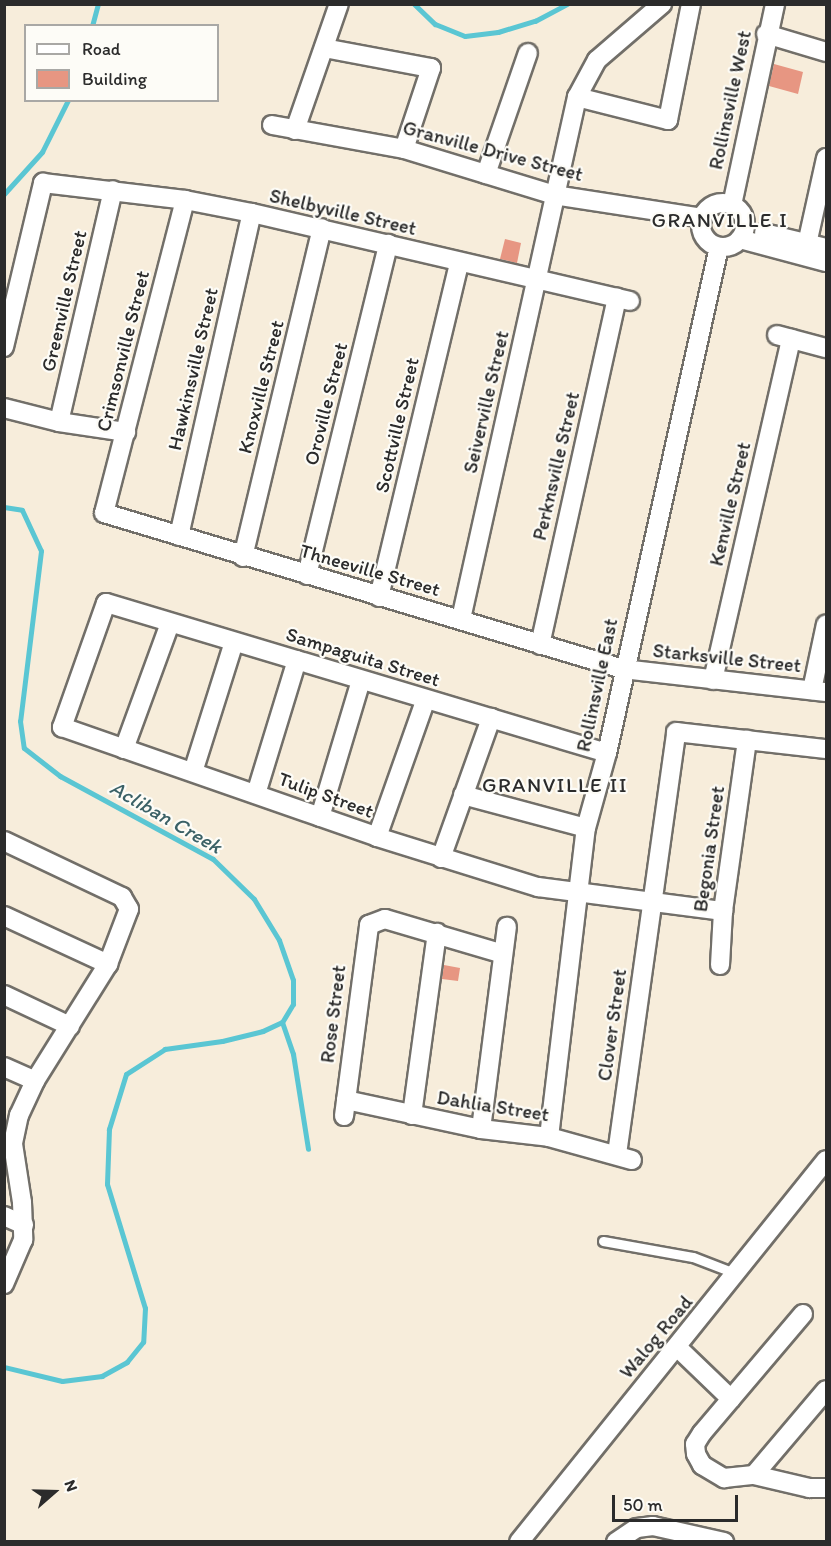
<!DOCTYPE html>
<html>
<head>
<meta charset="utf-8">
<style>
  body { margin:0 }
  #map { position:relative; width:831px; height:1546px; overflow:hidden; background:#f7eddb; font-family:Itim,sans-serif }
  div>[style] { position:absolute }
  .stream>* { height:5px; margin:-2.5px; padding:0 2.5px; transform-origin:2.5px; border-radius:2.5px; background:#5ac6d3 }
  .building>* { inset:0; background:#e79682 }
  .roads { filter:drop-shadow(2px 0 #726f69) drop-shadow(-2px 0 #726f69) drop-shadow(0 2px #726f69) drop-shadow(0 -2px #726f69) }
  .lane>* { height:9px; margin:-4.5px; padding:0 4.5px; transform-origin:4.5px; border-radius:4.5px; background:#fff }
  .street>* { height:18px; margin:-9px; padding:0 9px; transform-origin:9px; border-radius:9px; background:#fff }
  .street>.ring { margin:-9px; padding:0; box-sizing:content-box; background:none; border:18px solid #fff; border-radius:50% }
  span { translate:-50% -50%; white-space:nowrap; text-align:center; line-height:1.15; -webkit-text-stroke:4.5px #fdfcf7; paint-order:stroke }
  .street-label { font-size:20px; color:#2b2b2b }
  .neighbourhood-label { font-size:21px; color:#2b2b2b; letter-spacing:1.5px }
  .water-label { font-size:21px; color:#3b6166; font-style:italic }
  .frame { position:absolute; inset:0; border:6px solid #2b2b2b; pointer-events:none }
  .legend { position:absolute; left:24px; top:24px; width:195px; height:78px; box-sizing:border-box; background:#fdfcf7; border:2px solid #a9a8a5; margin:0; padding:8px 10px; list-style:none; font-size:18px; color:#2b2b2b }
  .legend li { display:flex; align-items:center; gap:12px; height:30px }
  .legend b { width:30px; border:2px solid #a9a8a5 }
  .north { position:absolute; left:24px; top:1462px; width:60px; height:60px; -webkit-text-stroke:4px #fdfcf7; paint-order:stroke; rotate:70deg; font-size:16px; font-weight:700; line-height:24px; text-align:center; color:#2b2b2b }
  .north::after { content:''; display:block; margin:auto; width:21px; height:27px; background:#2b2b2b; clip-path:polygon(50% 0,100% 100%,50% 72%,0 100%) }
  .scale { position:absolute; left:612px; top:1495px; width:126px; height:27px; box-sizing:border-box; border:3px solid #2b2b2b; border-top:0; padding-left:8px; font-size:18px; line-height:21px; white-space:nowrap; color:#2b2b2b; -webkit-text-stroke:4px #fdfcf7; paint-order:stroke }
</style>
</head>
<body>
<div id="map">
  <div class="stream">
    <div style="left:414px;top:4px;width:29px;rotate:44deg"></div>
    <div style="left:435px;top:24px;width:32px;rotate:22deg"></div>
    <div style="left:465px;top:36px;width:33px;rotate:-7deg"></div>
    <div style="left:498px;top:32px;width:39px;rotate:-17deg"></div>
    <div style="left:535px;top:21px;width:36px;rotate:-28deg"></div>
    <div style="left:92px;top:26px;width:23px;rotate:-75deg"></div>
    <div style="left:4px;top:194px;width:57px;rotate:-47.9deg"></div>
    <div style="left:42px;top:152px;width:58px;rotate:-63.4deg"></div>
    <div style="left:4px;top:507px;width:18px;rotate:9deg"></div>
    <div style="left:22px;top:510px;width:45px;rotate:65.1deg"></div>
    <div style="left:41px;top:551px;width:171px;rotate:97deg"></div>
    <div style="left:20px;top:721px;width:27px;rotate:82deg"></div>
    <div style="left:24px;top:748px;width:46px;rotate:37.9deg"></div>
    <div style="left:60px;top:776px;width:174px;rotate:28.5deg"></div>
    <div style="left:213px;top:859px;width:57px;rotate:44.3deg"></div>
    <div style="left:254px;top:899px;width:48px;rotate:58.6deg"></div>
    <div style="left:279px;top:940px;width:42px;rotate:70.7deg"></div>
    <div style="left:293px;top:980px;width:24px;rotate:90deg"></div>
    <div style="left:293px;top:1004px;width:21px;rotate:121deg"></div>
    <div style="left:282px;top:1022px;width:21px;rotate:155deg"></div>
    <div style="left:263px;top:1031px;width:42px;rotate:166.3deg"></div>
    <div style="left:222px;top:1041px;width:58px;rotate:172deg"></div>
    <div style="left:165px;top:1049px;width:46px;rotate:147.3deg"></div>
    <div style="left:126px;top:1074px;width:58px;rotate:107.2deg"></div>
    <div style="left:109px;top:1129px;width:55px;rotate:92.1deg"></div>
    <div style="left:107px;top:1184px;width:130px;rotate:73deg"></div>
    <div style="left:145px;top:1308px;width:34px;rotate:93deg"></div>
    <div style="left:143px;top:1342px;width:26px;rotate:129deg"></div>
    <div style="left:127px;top:1362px;width:29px;rotate:151deg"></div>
    <div style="left:102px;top:1376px;width:40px;rotate:172.9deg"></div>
    <div style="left:62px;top:1381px;width:60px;rotate:-166.4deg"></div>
    <div style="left:282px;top:1022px;width:34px;rotate:71deg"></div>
    <div style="left:293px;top:1054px;width:96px;rotate:81deg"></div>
  </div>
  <div class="building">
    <div style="clip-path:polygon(774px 64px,803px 72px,798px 94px,769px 86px)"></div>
    <div style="clip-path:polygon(505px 239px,521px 243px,517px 263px,500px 259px)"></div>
    <div style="clip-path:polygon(444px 965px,460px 968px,458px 981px,442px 979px)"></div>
  </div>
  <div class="roads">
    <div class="lane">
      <div style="left:603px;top:1241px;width:91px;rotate:10.1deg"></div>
      <div style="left:693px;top:1257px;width:47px;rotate:21.1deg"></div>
    </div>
    <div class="street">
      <div style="left:766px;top:34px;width:63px;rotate:16.7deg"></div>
      <div style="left:324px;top:48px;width:109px;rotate:10.6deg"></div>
      <div style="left:431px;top:68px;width:85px;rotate:108.4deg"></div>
      <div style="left:577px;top:97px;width:94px;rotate:14.2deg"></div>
      <div style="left:668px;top:120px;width:118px;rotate:-78.8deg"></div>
      <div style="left:272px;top:125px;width:134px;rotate:10.3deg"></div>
      <div style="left:404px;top:149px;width:157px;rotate:17deg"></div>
      <div style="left:554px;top:195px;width:150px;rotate:8.8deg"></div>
      <div style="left:295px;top:130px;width:133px;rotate:-70.8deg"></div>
      <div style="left:486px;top:174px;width:128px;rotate:-70.9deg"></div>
      <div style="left:185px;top:200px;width:323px;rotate:104.5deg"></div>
      <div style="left:104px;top:513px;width:542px;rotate:16.73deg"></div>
      <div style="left:623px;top:669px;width:204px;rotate:6.5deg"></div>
      <div class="ring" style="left:701px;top:203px;width:26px;height:26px"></div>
      <div style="left:732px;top:205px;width:206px;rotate:-77.9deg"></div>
      <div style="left:764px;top:233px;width:64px;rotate:13.6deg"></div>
      <div style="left:740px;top:239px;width:89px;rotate:15deg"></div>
      <div style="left:807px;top:244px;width:88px;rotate:-77.5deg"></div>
      <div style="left:777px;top:335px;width:51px;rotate:14.9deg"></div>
      <div style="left:4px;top:347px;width:169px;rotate:-76.6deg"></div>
      <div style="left:43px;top:183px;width:143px;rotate:6.8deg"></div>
      <div style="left:185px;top:200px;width:68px;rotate:11deg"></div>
      <div style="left:252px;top:213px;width:388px;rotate:13.1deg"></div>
      <div style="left:4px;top:408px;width:57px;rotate:14.3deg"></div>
      <div style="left:59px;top:422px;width:68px;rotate:8.5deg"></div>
      <div style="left:59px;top:422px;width:238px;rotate:-76.9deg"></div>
      <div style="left:179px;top:536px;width:331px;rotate:-77.3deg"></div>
      <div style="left:243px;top:557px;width:338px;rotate:-76.5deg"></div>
      <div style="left:307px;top:575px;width:341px;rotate:-76.2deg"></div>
      <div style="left:379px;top:597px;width:342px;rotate:-76.5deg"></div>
      <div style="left:461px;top:619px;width:535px;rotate:-77.47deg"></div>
      <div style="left:577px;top:97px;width:42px;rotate:-61.6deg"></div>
      <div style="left:597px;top:60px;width:86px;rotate:-40.7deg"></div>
      <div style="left:540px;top:645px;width:356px;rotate:-77.5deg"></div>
      <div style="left:713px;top:680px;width:350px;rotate:-77.1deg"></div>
      <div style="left:812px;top:690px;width:67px;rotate:-78deg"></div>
      <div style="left:124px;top:749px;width:134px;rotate:-69.9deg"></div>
      <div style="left:607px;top:753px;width:523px;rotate:-163.33deg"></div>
      <div style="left:106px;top:603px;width:132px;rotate:109.5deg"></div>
      <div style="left:62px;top:727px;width:334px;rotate:19.2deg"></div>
      <div style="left:377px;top:837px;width:169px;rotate:17.3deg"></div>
      <div style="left:538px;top:887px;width:187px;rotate:7.4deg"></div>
      <div style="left:193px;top:772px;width:136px;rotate:-72.5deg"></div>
      <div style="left:256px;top:794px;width:140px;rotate:-73deg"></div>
      <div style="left:463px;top:795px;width:127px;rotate:15deg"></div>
      <div style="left:320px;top:817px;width:143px;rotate:-73.3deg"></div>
      <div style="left:377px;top:837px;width:146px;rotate:-70.5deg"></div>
      <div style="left:4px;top:841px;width:131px;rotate:25.4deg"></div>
      <div style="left:122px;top:897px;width:14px;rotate:60deg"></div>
      <div style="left:129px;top:909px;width:59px;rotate:110.9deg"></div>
      <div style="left:108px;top:964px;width:138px;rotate:122deg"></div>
      <div style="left:35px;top:1081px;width:38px;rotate:115deg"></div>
      <div style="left:19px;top:1115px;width:30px;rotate:102deg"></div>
      <div style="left:13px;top:1144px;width:59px;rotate:81.2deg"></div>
      <div style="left:22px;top:1202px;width:38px;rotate:88deg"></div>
      <div style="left:23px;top:1240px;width:48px;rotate:113.4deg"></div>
      <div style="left:441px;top:858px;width:149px;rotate:-70.3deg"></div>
      <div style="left:4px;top:916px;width:115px;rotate:24.8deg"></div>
      <div style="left:720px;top:965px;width:54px;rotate:-86.8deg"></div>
      <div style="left:723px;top:911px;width:173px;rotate:-82deg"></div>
      <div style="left:4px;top:995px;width:73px;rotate:25.2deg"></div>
      <div style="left:4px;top:1067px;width:34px;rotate:24deg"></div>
      <div style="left:346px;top:1100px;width:138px;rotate:12.1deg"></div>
      <div style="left:481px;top:1129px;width:68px;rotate:6.7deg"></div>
      <div style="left:549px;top:1137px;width:86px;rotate:15.5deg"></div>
      <div style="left:412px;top:1115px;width:184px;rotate:-82.2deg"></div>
      <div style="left:344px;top:1116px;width:193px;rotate:-82.5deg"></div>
      <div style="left:369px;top:925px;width:17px;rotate:-21deg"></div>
      <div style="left:385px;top:919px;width:123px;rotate:16.5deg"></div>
      <div style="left:481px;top:1129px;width:204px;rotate:-82.7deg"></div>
      <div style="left:549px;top:1137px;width:311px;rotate:-83.2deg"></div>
      <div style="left:586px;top:828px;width:78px;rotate:-74.4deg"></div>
      <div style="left:607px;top:753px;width:518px;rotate:-77.52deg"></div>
      <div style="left:617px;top:1154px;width:426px;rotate:-82deg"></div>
      <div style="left:676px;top:732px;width:151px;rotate:6.5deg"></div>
      <div style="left:4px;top:1216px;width:22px;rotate:24deg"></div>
      <div style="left:803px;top:1314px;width:156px;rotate:130.3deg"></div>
      <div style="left:702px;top:1433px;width:13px;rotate:122deg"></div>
      <div style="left:695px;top:1444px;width:10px;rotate:84deg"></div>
      <div style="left:696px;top:1454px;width:13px;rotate:61deg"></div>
      <div style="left:702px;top:1465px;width:26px;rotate:31deg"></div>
      <div style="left:724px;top:1478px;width:30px;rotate:-6deg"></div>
      <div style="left:754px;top:1475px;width:57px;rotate:13.3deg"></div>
      <div style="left:809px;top:1488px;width:17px"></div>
      <div style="left:677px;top:1347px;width:75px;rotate:43.9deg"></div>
      <div style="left:754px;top:1475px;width:111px;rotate:-49.7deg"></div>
      <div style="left:519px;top:1542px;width:490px;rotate:-51.2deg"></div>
      <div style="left:616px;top:1542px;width:25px;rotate:-34deg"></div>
      <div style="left:637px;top:1528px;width:16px;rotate:-7deg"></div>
      <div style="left:653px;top:1526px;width:73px;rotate:12.7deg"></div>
    </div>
  </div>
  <div class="street-label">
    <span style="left:730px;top:100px;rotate:-78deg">Rollinsville West</span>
    <span style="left:493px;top:151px;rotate:15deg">Granville Drive Street</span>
    <span style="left:343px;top:212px;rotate:13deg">Shelbyville Street</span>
    <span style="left:64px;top:301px;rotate:-77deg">Greenville Street</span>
    <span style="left:123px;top:351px;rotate:-76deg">Crimsonville Street</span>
    <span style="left:193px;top:369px;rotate:-77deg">Hawkinsville Street</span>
    <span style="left:261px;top:387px;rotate:-76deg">Knoxville Street</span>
    <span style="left:486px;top:402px;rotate:-77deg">Seiverville Street</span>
    <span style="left:326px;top:404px;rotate:-76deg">Oroville Street</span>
    <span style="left:397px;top:425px;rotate:-77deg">Scottville Street</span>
    <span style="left:556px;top:466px;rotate:-77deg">Perknsville Street</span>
    <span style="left:730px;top:504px;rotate:-77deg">Kenville Street</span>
    <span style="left:370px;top:570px;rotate:16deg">Thneeville Street</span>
    <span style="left:363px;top:657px;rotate:17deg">Sampaguita Street</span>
    <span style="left:727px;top:658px;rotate:6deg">Starksville Street</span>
    <span style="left:597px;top:685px;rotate:-78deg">Rollinsville East</span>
    <span style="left:326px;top:795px;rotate:20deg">Tulip Street</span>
    <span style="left:709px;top:849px;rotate:-82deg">Begonia Street</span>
    <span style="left:333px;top:1014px;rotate:-83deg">Rose Street</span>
    <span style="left:612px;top:1025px;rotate:-82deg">Clover Street</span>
    <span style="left:493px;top:1106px;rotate:9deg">Dahlia Street</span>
    <span style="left:656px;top:1337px;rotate:-50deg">Walog Road</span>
  </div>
  <div class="neighbourhood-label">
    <span style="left:720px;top:220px">GRANVILLE I</span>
    <span style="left:555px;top:785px">GRANVILLE II</span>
  </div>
  <div class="water-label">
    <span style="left:166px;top:817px;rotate:30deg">Acliban Creek</span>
  </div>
  <div class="frame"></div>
  <ul class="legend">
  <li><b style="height:8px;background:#fff"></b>Road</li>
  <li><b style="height:16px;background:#e79682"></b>Building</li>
  </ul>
  <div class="north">N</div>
  <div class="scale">50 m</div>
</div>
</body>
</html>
